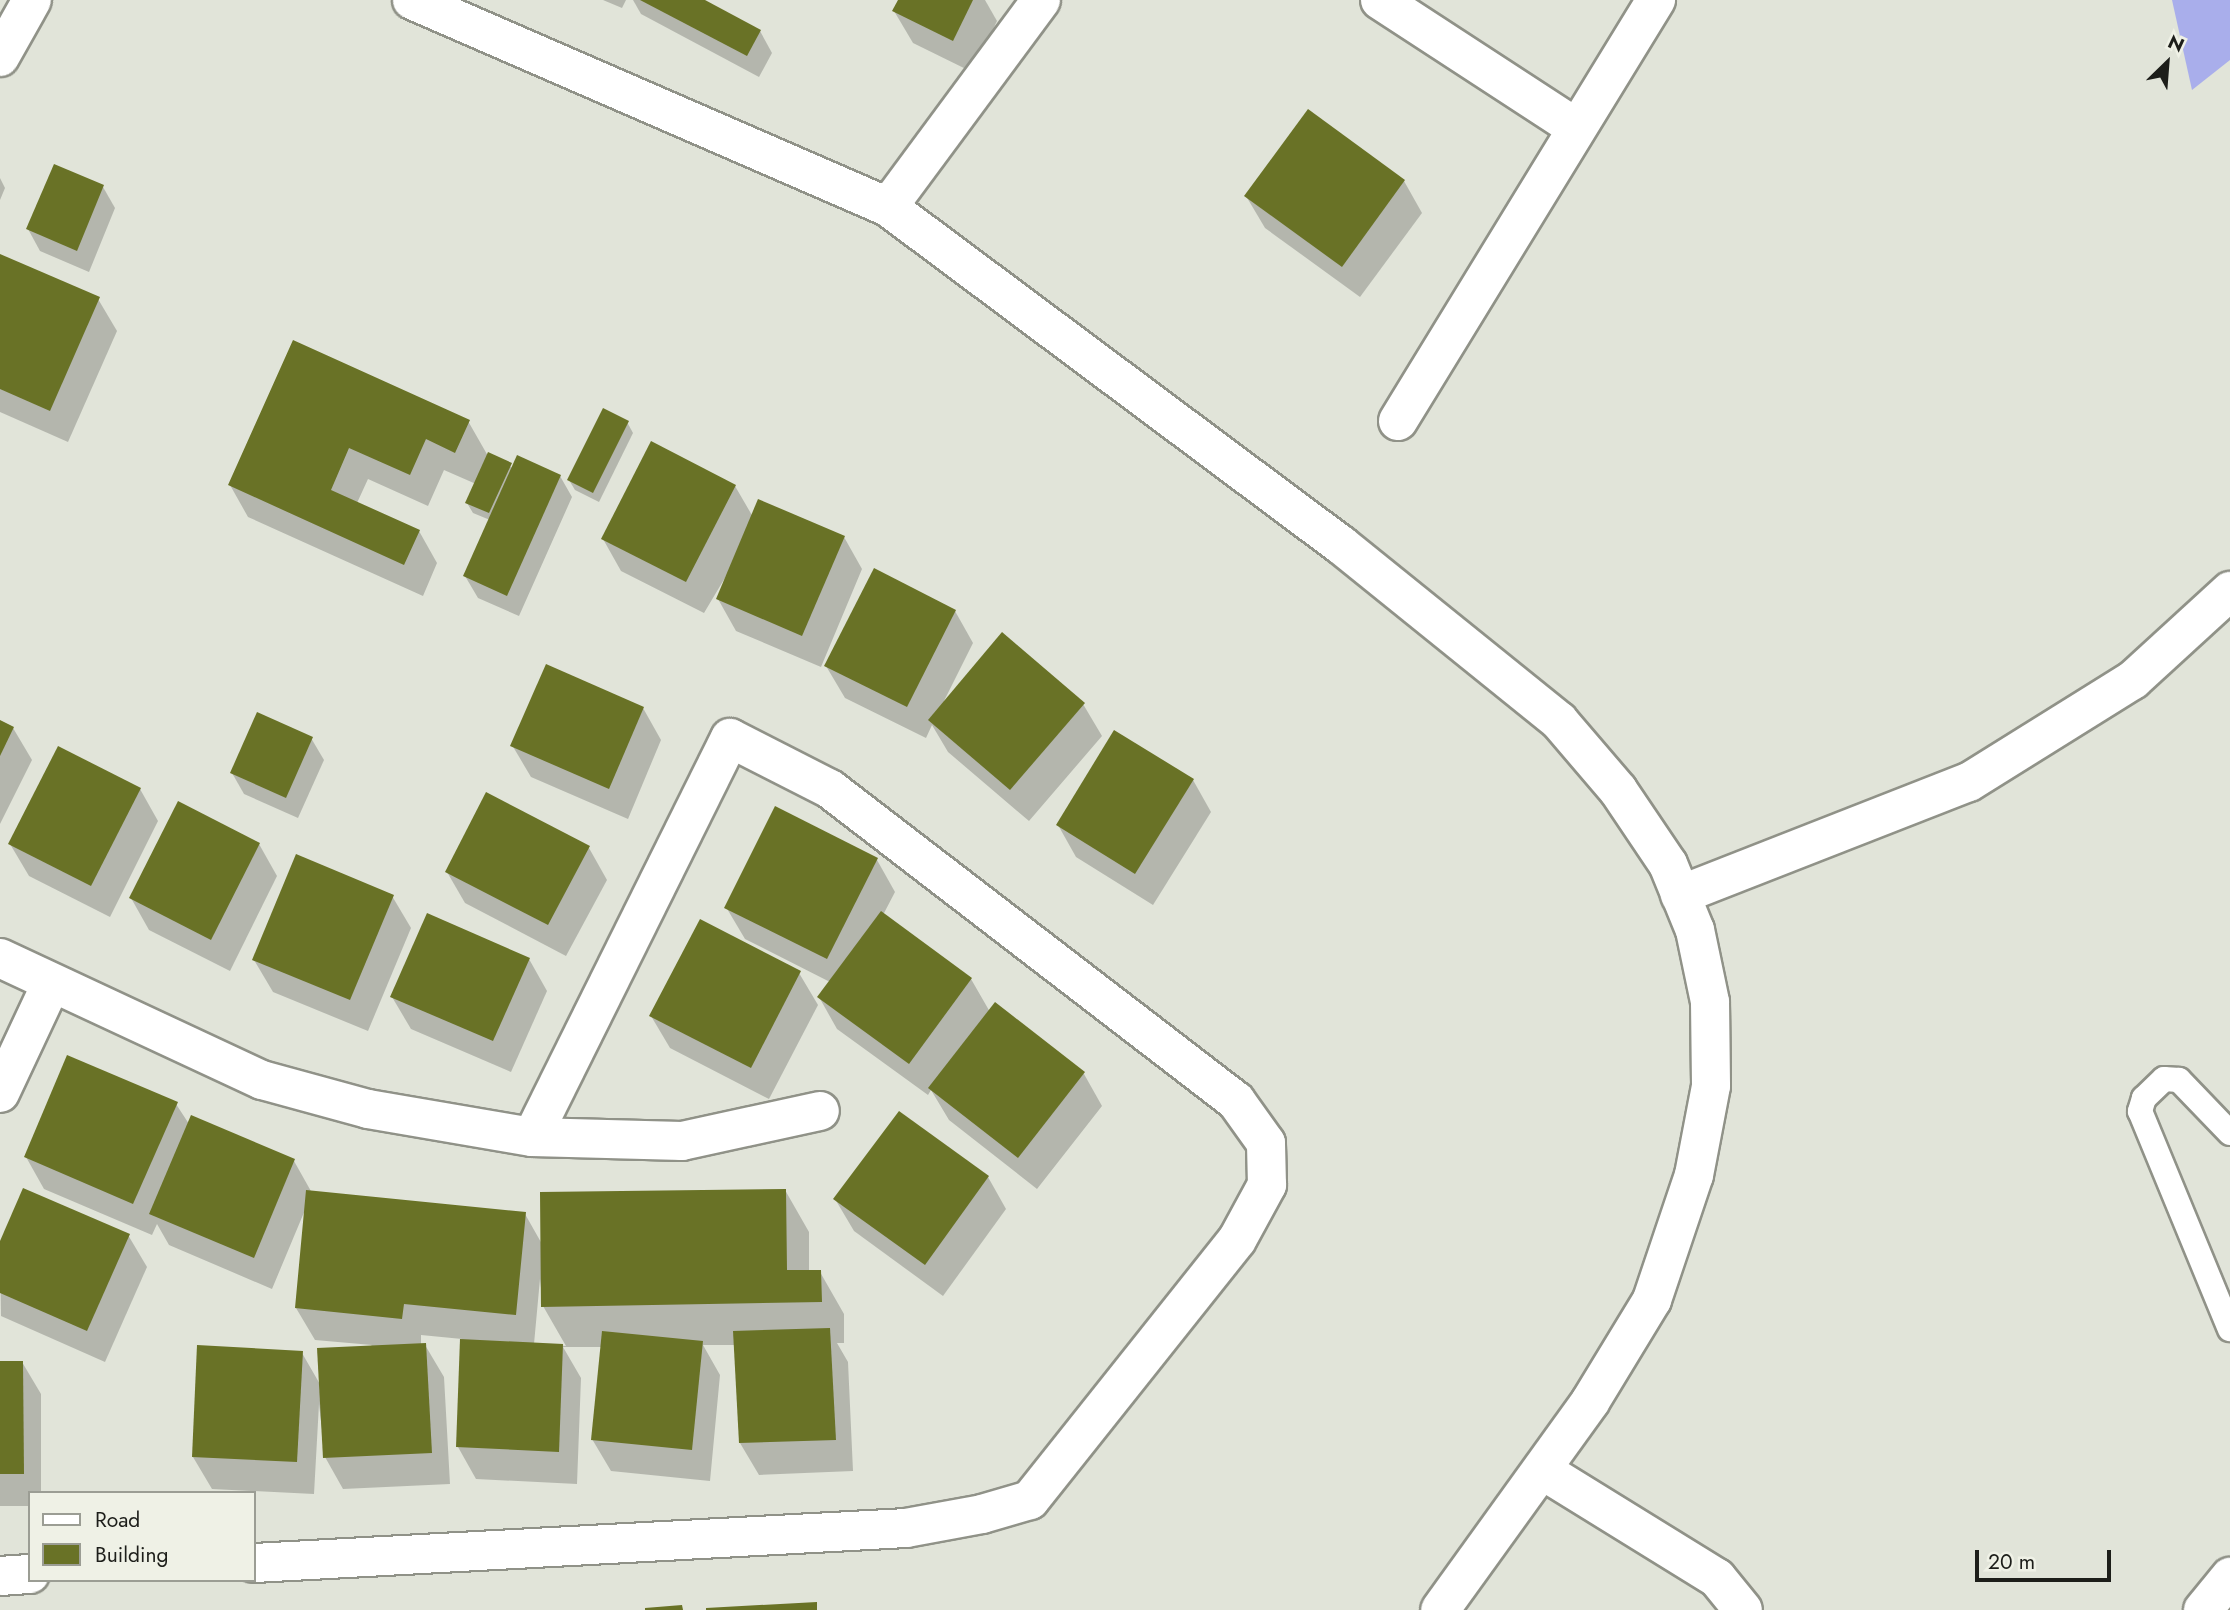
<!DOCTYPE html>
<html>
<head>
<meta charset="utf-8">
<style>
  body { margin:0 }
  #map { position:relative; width:2230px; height:1610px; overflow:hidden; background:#e1e4d9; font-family:Jost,sans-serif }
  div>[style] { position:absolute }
  .green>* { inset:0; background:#a9aeeb }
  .shadow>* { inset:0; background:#0003 }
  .building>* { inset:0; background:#697226 }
  .roads { filter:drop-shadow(2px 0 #909288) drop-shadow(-2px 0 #909288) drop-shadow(0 2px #909288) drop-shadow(0 -2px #909288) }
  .service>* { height:24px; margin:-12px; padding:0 12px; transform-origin:12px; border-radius:12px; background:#fff }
  .minor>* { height:38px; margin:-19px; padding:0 19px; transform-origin:19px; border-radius:19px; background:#fff }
  .tertiary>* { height:38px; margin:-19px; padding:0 19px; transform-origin:19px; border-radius:19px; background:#fff }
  span { translate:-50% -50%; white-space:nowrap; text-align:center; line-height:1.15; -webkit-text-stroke:5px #eff1e6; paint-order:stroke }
  .legend { position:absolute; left:28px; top:1491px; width:228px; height:91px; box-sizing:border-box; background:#eff1e6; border:2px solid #9b9d94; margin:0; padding:9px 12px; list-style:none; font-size:21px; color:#1d1e1a }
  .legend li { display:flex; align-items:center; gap:14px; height:35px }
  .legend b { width:35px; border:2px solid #9b9d94 }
  .north { position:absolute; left:2132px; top:28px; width:70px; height:70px; -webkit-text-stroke:5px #eff1e6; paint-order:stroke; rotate:25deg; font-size:19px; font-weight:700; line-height:28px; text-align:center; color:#1d1e1a }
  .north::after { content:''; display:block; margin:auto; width:24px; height:32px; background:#1d1e1a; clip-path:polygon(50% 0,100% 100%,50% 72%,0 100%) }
  .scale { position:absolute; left:1975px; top:1550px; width:136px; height:32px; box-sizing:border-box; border:4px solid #1d1e1a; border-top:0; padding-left:9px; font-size:21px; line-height:24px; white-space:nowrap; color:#1d1e1a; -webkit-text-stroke:5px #eff1e6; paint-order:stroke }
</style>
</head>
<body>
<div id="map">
  <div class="green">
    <div style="clip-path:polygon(2172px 0,2230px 0,2230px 60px,2192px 90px)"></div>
  </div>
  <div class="shadow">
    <div style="clip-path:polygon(603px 0,626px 0,622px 8px)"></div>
    <div style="clip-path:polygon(633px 0,701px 0,760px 31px,772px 53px,759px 77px,641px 14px)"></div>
    <div style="clip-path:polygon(899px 0,985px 0,997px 21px,972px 72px,913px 43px,894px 11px)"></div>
    <div style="clip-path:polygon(0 178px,5px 188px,0 200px)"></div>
    <div style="clip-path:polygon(1404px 181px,1422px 213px,1360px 297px,1265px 228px,1246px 196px)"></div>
    <div style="clip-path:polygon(103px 187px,115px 208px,89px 272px,40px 251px,28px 229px)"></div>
    <div style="clip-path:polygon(0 256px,98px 299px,117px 331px,68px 442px,0 412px)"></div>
    <div style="clip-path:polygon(294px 342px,468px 421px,488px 456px,513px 468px,560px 476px,572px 497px,519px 616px,478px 598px,465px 576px,490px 520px,473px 513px,467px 503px,476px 484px,444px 470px,428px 506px,368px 479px,357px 503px,419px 531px,437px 563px,423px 596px,248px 517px,230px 485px)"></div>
    <div style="clip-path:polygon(627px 422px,633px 433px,599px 502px,575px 490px,569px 480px)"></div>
    <div style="clip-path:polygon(735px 486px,753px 517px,844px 537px,862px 569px,821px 667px,736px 631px,718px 599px,732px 566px,704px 613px,621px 571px,603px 539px)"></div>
    <div style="clip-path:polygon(955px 611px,973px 643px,944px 701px,1083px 704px,1102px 736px,1029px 821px,948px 752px,932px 725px,926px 738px,845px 698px,826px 666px)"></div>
    <div style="clip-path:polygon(643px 708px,661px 740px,628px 819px,531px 777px,512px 745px)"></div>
    <div style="clip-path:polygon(0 722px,13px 728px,32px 760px,0 824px)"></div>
    <div style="clip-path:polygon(311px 738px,324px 760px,298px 818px,244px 794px,232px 773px)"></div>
    <div style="clip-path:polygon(1193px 780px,1211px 812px,1153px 905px,1076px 857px,1058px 825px)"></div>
    <div style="clip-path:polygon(140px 789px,158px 821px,110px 917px,29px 876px,10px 844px)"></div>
    <div style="clip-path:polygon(259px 844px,277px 876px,230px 971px,149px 930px,131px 898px)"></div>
    <div style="clip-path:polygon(589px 848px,607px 880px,566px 956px,465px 903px,447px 872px)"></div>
    <div style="clip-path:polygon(877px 860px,895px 892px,883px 915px,971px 979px,990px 1012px,1084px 1074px,1102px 1106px,1037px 1189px,949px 1120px,931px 1090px,928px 1095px,837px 1029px,819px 997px,830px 982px,745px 939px,726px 907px)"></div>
    <div style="clip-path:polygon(392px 896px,411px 928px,368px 1031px,273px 992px,254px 960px)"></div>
    <div style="clip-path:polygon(529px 959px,547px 991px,511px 1072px,411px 1029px,392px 997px)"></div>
    <div style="clip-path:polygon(799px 973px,818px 1005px,769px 1099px,670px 1048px,651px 1016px)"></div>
    <div style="clip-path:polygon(evenodd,176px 1104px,189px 1124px,294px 1161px,312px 1193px,525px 1214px,542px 1244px,785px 1190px,809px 1232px,809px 1272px,820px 1272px,844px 1314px,844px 1343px,837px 1343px,848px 1362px,853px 1471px,759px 1475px,740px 1443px,736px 1345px,703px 1345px,720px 1375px,710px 1481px,611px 1471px,592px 1439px,602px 1347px,563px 1347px,581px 1378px,577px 1484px,476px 1479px,458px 1447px,462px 1339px,421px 1335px,421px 1345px,425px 1345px,444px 1377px,450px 1484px,343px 1489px,325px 1457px,319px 1404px,314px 1494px,212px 1489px,193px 1457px,302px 1353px,321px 1386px,372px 1345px,315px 1340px,296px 1308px,305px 1210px,272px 1289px,169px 1245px,157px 1224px,152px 1235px,44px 1189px,26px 1157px,176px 1104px,540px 1279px,543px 1306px,566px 1346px,534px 1344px,540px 1279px)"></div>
    <div style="clip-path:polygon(988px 1177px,1006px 1209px,943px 1296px,854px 1231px,835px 1199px)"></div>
    <div style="clip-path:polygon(128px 1235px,147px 1267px,105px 1362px,1px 1316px,0 1245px)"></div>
    <div style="clip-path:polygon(0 1362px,22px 1362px,41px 1394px,41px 1493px,30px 1493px,30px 1506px,0 1506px)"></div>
  </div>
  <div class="building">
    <div style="clip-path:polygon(640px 0,705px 0,761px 30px,747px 56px)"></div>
    <div style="clip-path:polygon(898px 0,973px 0,953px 41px,892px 11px)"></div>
    <div style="clip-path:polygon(1308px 109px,1405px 180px,1342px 267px,1244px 196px)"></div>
    <div style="clip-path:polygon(54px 164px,104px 185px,77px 251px,26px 229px)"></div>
    <div style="clip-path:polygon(0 254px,100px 297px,50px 411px,0 389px)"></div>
    <div style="clip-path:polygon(293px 340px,470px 420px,455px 453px,426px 439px,410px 475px,349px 448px,331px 490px,420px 530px,404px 565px,228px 485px)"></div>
    <div style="clip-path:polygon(603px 408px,629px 421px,593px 493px,567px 480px)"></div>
    <div style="clip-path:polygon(651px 441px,736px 485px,686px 582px,601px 539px)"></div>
    <div style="clip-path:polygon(488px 452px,512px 463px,489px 513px,465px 503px)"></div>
    <div style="clip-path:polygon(517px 455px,561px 475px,507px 596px,463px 576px)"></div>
    <div style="clip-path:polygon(758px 499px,845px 536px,802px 636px,716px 599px)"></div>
    <div style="clip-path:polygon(874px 568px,956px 610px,907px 707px,824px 666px)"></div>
    <div style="clip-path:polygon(1002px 632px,1085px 703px,1010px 790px,928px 720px)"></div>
    <div style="clip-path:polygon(546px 664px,644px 707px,609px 789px,510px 746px)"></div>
    <div style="clip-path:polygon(257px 712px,313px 737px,286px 798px,230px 773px)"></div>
    <div style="clip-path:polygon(0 720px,14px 727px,0 756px)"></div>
    <div style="clip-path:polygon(1114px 730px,1194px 779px,1135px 874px,1056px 825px)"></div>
    <div style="clip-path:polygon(58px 746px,141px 788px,91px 886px,8px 844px)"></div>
    <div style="clip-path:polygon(486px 792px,590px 846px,548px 925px,445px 872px)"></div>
    <div style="clip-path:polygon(178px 801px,260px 843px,211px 940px,129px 898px)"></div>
    <div style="clip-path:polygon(775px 806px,878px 858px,827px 959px,724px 908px)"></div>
    <div style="clip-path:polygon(296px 854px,394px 895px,350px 1000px,252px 960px)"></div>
    <div style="clip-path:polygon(881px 911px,972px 978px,909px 1064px,817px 997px)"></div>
    <div style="clip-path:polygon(427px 913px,530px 958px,493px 1041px,390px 997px)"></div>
    <div style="clip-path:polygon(700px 919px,801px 971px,751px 1068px,649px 1016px)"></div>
    <div style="clip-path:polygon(995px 1002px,1085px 1072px,1018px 1158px,928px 1088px)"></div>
    <div style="clip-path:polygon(67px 1055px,178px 1102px,133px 1204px,24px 1157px)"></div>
    <div style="clip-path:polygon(899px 1111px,989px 1176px,925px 1265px,833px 1199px)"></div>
    <div style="clip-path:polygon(191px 1115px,295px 1159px,254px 1258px,149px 1214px)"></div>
    <div style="clip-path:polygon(23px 1188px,130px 1234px,87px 1331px,0 1293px,0 1241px)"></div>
    <div style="clip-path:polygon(786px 1189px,787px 1270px,821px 1270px,822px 1302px,541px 1307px,540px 1192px)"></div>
    <div style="clip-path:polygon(306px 1190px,526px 1212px,516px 1315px,404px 1304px,402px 1319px,295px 1308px)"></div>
    <div style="clip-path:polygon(830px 1328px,836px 1440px,739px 1443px,733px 1331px)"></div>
    <div style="clip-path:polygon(602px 1331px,703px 1341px,692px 1450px,591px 1440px)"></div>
    <div style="clip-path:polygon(460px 1339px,563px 1344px,559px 1452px,456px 1447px)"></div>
    <div style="clip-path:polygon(426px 1343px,432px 1453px,323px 1458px,317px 1348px)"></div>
    <div style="clip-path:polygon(197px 1345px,303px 1351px,297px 1462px,192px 1457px)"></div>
    <div style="clip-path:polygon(0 1361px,23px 1361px,24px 1474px,0 1474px)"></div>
    <div style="clip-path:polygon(817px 1602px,817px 1610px,706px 1610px,706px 1608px)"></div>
    <div style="clip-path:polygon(682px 1605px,683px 1610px,645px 1610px,645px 1608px)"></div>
  </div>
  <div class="roads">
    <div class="service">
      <div style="left:2230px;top:1133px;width:74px;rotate:-133.9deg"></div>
      <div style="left:2179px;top:1080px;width:15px;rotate:-176deg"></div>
      <div style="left:2164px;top:1079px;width:28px;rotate:136deg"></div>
      <div style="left:2144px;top:1098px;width:14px;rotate:107deg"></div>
      <div style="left:2140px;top:1111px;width:236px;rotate:67.6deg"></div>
    </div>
    <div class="minor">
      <div style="left:1380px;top:0;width:234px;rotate:33.1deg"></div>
      <div style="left:0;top:57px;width:65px;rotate:-60.7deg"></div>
      <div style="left:1398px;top:421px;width:494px;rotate:-58.5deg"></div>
      <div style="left:1680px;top:895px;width:310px;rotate:-21.4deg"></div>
      <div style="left:1969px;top:782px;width:193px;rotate:-31.9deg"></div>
      <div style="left:2133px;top:680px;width:132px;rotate:-42.5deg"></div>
      <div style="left:0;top:958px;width:289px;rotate:25deg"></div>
      <div style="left:262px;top:1080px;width:110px;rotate:15.3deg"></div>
      <div style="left:368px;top:1109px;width:166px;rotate:9.7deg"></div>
      <div style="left:532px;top:1137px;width:150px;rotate:1.5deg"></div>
      <div style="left:682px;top:1141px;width:141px;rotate:-12.3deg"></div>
      <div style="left:0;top:1093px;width:120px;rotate:-64.9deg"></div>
      <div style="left:1542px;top:1470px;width:206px;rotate:31.7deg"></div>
      <div style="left:1717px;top:1578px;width:41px;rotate:50.9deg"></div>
      <div style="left:254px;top:1563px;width:653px;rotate:-3.07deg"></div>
      <div style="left:906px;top:1528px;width:77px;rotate:-10.4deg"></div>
      <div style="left:982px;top:1514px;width:50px;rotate:-16.3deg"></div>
      <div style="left:1030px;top:1500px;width:332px;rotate:-51.5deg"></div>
      <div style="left:1237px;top:1240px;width:63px;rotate:-61.4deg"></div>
      <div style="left:1267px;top:1185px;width:42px;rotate:-91.4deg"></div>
      <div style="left:1266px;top:1143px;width:52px;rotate:-125.5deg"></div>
      <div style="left:1236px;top:1101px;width:512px;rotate:-142.46deg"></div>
      <div style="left:830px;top:789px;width:112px;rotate:-153deg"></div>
      <div style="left:730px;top:738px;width:445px;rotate:116.4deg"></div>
      <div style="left:0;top:1576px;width:30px;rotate:-4deg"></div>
      <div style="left:2203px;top:1610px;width:43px;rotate:-50.7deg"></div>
    </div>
    <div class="tertiary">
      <div style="left:412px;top:0;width:519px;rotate:23.5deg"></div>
      <div style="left:888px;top:207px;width:565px;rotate:36.73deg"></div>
      <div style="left:1341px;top:545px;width:280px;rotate:38.9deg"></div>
      <div style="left:1559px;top:721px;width:91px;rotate:49.5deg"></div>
      <div style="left:1618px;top:790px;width:89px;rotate:56deg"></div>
      <div style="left:1668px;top:864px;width:71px;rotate:67.8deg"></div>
      <div style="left:1695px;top:930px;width:74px;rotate:78.2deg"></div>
      <div style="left:1710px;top:1002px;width:84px;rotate:89.3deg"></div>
      <div style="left:1711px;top:1086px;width:91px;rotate:100.8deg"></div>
      <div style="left:1694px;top:1175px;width:132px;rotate:108.6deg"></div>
      <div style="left:1652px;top:1300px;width:119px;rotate:121.3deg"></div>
      <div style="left:1590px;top:1402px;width:256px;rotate:125.8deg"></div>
      <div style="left:888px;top:207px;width:257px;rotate:-53.5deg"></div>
    </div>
  </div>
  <ul class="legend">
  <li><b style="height:9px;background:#fff"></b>Road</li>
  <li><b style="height:19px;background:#697226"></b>Building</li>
  </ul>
  <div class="north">N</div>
  <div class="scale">20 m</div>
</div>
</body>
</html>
